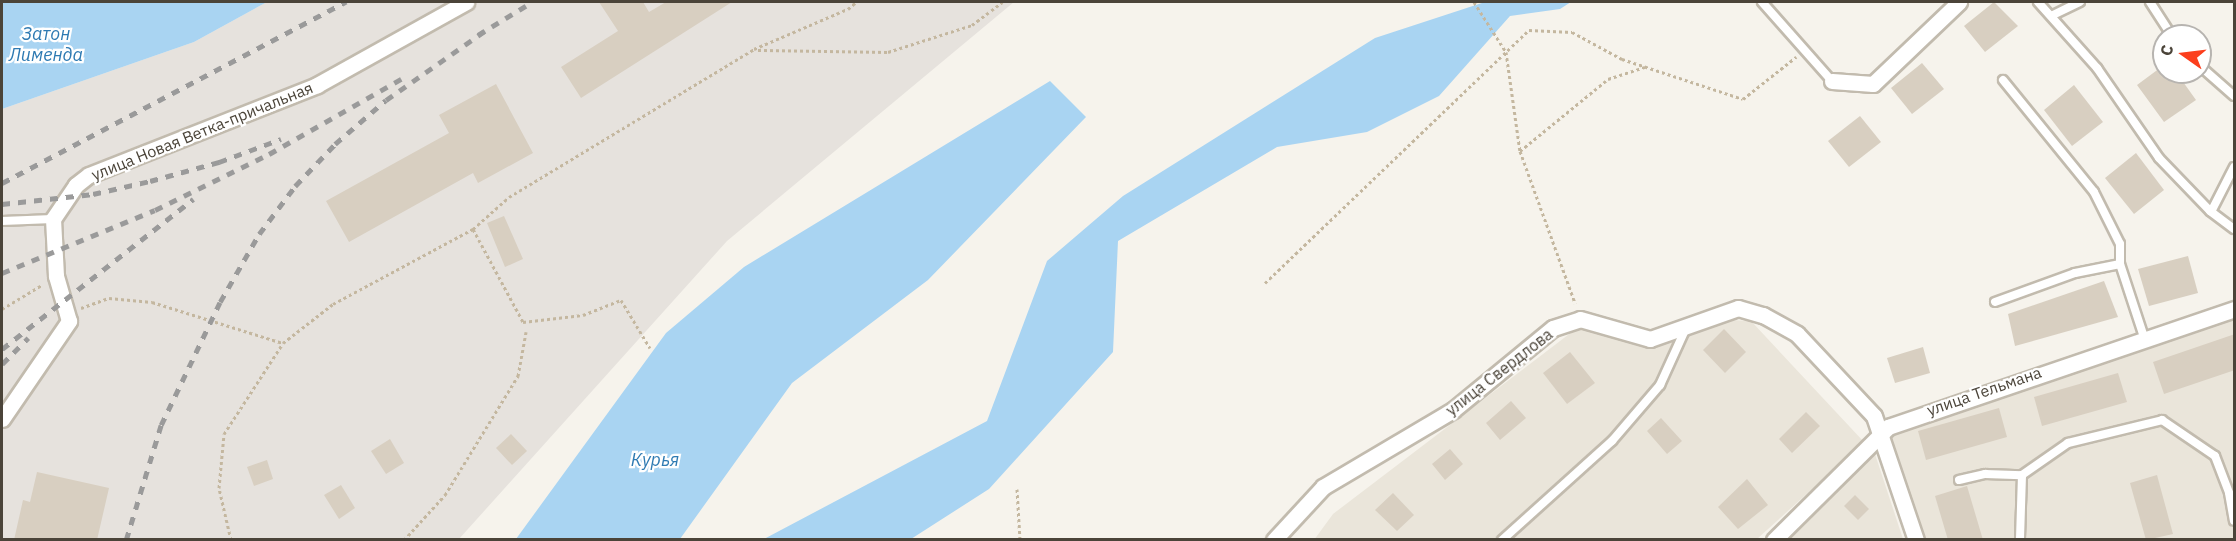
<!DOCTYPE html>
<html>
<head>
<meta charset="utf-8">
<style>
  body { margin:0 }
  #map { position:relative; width:2236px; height:541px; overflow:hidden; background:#f6f3ec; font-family:"IBM Plex Sans",sans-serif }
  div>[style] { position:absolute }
  .residential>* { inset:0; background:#eae5da }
  .industrial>* { inset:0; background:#e6e2dd }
  .water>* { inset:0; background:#a9d4f2 }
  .building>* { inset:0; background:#d8cfc1 }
  .path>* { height:3px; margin-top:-1.5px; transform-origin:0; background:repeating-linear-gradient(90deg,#c4b79f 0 3px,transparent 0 6px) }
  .roads { filter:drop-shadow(2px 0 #c2bbae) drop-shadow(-2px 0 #c2bbae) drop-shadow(0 2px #c2bbae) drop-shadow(0 -2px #c2bbae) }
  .lane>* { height:8px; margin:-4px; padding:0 4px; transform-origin:4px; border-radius:4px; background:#fff }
  .street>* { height:15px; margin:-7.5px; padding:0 7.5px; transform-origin:7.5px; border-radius:7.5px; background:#fff }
  .rail>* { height:4.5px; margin-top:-2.25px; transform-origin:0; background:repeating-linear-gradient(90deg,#9a9a9a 0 8px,transparent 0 16px) }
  span { translate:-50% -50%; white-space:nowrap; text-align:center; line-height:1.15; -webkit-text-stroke:4.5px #fff; paint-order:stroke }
  .street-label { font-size:16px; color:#4b4439 }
  .water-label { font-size:18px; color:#2e7ab2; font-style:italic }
  .frame { position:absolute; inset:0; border:3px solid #4b4439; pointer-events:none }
  .north { position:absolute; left:2152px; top:24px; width:60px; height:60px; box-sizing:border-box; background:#fff; border:2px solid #b7b4b0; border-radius:50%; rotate:284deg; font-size:16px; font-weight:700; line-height:24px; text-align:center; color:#4b4439 }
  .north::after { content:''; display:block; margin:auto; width:21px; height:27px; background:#fc3f1d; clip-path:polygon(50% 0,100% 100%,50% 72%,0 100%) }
</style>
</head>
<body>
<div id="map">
  <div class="residential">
    <div style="clip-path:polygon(2234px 311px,2234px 539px,1924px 539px,1888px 427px)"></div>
    <div style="clip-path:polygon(1709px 319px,1751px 321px,1864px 442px,1757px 539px,1314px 540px,1333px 514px,1581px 325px,1673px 338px)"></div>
    <div style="clip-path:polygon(1875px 454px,1903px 539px,1784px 539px)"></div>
  </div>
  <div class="industrial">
    <div style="clip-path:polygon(267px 2px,1014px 2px,727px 241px,459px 539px,2px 539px,2px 109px,194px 42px)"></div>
  </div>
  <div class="water">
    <div style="clip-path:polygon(2px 2px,267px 2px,194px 42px,2px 109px)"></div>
    <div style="clip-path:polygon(1485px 2px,1571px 2px,1560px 9px,1510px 16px,1439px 96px,1367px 132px,1277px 147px,1118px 241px,1113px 352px,989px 489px,911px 539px,764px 539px,987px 421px,1047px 261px,1123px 196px,1375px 38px)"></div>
    <div style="clip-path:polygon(1050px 81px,1086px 117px,928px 280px,792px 383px,680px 539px,516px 539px,666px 333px,744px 267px)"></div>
  </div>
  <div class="building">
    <div style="clip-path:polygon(599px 2px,643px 2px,649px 12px,666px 2px,732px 2px,581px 98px,561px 67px,618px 31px)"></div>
    <div style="clip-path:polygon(1994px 2px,2018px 26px,1985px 52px,1964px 26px)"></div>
    <div style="clip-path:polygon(1922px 63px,1944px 89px,1912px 114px,1891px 88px)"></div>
    <div style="clip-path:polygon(2164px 65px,2164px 72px,2176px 72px,2196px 100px,2164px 122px,2137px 85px)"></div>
    <div style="clip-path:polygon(496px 84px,533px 153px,478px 183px,473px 173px,349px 242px,326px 201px,449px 133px,439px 115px)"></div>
    <div style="clip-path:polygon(2074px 85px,2103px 122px,2072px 146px,2044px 110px)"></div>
    <div style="clip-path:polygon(1860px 116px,1881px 142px,1849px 167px,1828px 141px)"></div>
    <div style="clip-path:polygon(2136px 153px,2164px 190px,2134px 214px,2105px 178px)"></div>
    <div style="clip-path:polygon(504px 216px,523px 259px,505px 267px,487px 223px)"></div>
    <div style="clip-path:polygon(2188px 256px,2198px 293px,2149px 306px,2138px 269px)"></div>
    <div style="clip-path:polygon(2104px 281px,2118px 317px,2015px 346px,2008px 314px)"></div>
    <div style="clip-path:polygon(1724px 329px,1746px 352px,1725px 373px,1703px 350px)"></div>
    <div style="clip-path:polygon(2235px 334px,2235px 370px,2164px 394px,2153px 362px)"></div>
    <div style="clip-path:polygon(1923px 347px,1930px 373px,1895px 383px,1887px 358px)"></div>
    <div style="clip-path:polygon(1570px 352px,1595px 383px,1567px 404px,1543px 373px)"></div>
    <div style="clip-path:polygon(2118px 373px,2127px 402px,2042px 426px,2034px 397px)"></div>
    <div style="clip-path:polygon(1511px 401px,1526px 418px,1500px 440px,1486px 423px)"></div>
    <div style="clip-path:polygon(1999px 408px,2007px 437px,1926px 460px,1918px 431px)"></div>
    <div style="clip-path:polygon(1806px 412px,1820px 426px,1792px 453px,1779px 439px)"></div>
    <div style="clip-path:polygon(1661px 418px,1682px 441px,1667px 454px,1647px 431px)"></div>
    <div style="clip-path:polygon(511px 434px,527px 451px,512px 465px,496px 448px)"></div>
    <div style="clip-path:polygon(390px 439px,404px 463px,386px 474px,371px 451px)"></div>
    <div style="clip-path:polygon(1450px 449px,1463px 464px,1445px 480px,1432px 464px)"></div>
    <div style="clip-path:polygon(267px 460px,273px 479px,254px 486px,247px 467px)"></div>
    <div style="clip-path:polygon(37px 472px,109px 488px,97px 540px,14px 540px,23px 500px,30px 502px)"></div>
    <div style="clip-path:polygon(2157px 475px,2173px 534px,2146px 540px,2130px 483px)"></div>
    <div style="clip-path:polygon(1747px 479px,1768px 505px,1738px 529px,1718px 507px)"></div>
    <div style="clip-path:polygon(341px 485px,355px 508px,339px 519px,324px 495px)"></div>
    <div style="clip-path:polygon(1967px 486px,1983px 540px,1948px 540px,1935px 496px)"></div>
    <div style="clip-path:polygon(1393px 493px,1414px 515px,1397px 531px,1375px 510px)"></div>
    <div style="clip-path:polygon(1855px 495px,1869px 509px,1858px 520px,1844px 506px)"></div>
  </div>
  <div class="path">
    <div style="left:1474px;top:2px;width:59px;rotate:57.4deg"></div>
    <div style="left:1506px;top:52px;width:100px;rotate:82deg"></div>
    <div style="left:1520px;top:151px;width:162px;rotate:70.1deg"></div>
    <div style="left:758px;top:50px;width:130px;rotate:0.9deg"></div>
    <div style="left:888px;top:52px;width:88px;rotate:-17.8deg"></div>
    <div style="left:972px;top:25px;width:38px;rotate:-37deg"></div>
    <div style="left:1520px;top:151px;width:114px;rotate:-39.3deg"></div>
    <div style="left:1608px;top:79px;width:39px;rotate:-18deg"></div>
    <div style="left:473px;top:229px;width:48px;rotate:-41.6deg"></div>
    <div style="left:509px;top:197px;width:286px;rotate:-31.1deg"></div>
    <div style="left:754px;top:49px;width:102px;rotate:-23.1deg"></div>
    <div style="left:848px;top:9px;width:11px;rotate:-41deg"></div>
    <div style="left:1265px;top:283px;width:366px;rotate:-43.8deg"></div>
    <div style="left:1529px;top:30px;width:43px;rotate:2.7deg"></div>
    <div style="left:1572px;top:32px;width:57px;rotate:28.4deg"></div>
    <div style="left:1622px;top:59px;width:127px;rotate:18.3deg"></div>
    <div style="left:1743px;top:99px;width:68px;rotate:-38.4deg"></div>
    <div style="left:81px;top:308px;width:30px;rotate:-20deg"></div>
    <div style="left:109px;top:298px;width:43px;rotate:5.3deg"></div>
    <div style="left:152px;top:302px;width:137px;rotate:17.4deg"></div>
    <div style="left:283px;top:343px;width:63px;rotate:-38deg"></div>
    <div style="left:333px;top:304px;width:159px;rotate:-28.2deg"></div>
    <div style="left:473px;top:229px;width:106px;rotate:61.7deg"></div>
    <div style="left:523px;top:322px;width:60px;rotate:-6.7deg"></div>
    <div style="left:583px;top:315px;width:41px;rotate:-21.5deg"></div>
    <div style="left:621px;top:300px;width:56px;rotate:58.9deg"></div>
    <div style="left:2px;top:309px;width:47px;rotate:-31deg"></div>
    <div style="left:1017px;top:489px;width:51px;rotate:86.6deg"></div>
    <div style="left:231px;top:540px;width:53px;rotate:-103deg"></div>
    <div style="left:219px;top:488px;width:54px;rotate:-84.7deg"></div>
    <div style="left:224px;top:434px;width:108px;rotate:-57deg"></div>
    <div style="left:404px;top:540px;width:61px;rotate:-47.7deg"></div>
    <div style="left:445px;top:495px;width:140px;rotate:-58.5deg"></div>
    <div style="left:518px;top:376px;width:45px;rotate:-79.7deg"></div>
  </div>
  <div class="roads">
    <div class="lane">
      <div style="left:1762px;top:2px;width:106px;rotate:48.5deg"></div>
      <div style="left:2038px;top:2px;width:89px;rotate:48.2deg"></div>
      <div style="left:2097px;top:68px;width:109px;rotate:55.4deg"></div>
      <div style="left:2159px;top:158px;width:74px;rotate:46.1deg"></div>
      <div style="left:2210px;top:211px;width:30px;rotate:37deg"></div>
      <div style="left:2150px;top:2px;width:40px;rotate:57.1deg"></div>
      <div style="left:2053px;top:15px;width:30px;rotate:-26deg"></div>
      <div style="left:2200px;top:66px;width:45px;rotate:41.4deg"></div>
      <div style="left:2003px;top:80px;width:144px;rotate:50.9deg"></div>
      <div style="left:2094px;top:192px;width:58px;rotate:63.4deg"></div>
      <div style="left:2120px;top:244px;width:20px;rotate:90deg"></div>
      <div style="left:2212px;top:210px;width:48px;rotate:-62.9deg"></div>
      <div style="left:2px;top:221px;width:51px;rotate:-2.2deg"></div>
      <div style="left:1995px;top:302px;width:85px;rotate:-19.9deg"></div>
      <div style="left:2075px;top:273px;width:46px;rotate:-11.3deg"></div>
      <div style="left:2120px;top:264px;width:77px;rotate:71.8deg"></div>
      <div style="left:2022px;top:475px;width:56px;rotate:-34.8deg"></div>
      <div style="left:2068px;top:443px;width:97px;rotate:-13.7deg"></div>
      <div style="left:2162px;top:420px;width:64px;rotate:34.2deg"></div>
      <div style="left:2215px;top:456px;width:40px;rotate:69deg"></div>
      <div style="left:2229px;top:493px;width:28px;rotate:80deg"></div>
      <div style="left:1959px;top:480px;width:27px;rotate:-13deg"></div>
      <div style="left:1985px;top:474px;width:37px;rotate:2deg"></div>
      <div style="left:2022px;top:475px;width:65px;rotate:91.8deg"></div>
      <div style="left:1502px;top:540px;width:148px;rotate:-42deg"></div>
      <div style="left:1612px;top:441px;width:74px;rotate:-49.4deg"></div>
      <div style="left:1660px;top:385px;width:63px;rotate:-65.5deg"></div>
    </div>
    <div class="street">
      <div style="left:1832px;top:81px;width:41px;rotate:4.2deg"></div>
      <div style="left:1873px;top:84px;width:119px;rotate:-43.6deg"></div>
      <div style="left:2px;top:419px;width:119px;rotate:-55.6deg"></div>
      <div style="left:69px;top:321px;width:47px;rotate:-106.1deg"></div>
      <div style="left:56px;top:276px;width:57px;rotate:-93deg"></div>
      <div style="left:53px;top:219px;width:41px;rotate:-55.9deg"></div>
      <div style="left:76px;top:185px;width:16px;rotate:-38deg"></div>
      <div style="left:89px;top:175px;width:245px;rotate:-21.5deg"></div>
      <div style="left:317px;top:85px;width:171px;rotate:-29.1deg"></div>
      <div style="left:1274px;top:540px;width:72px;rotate:-47.2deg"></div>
      <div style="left:1323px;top:487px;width:151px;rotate:-30.6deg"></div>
      <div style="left:1453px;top:410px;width:129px;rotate:-39.4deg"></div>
      <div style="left:1553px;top:328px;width:28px;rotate:-18deg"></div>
      <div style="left:1580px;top:319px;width:73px;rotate:15.9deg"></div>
      <div style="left:1650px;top:339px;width:93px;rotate:-19.4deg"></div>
      <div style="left:1738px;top:308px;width:26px;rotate:16deg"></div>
      <div style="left:1763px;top:315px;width:39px;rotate:29deg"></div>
      <div style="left:1797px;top:334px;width:112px;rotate:46.8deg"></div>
      <div style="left:1874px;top:416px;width:131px;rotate:71.3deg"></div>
      <div style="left:1774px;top:540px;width:161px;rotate:-44.7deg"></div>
      <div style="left:1888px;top:427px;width:366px;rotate:-18.8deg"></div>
    </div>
  </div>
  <div class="rail">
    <div style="left:478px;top:35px;width:63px;rotate:-31.4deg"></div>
    <div style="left:2px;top:183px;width:389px;rotate:-27.8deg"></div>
    <div style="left:2px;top:204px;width:92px;rotate:-6.3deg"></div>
    <div style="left:93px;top:194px;width:58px;rotate:-12.8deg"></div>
    <div style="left:150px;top:181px;width:72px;rotate:-15.4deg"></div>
    <div style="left:219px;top:162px;width:66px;rotate:-20.4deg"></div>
    <div style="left:2px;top:273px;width:165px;rotate:-22.4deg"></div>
    <div style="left:155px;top:210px;width:127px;rotate:-26.2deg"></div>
    <div style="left:269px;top:154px;width:160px;rotate:-29.6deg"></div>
    <div style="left:2px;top:349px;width:243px;rotate:-38.1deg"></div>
    <div style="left:2px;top:364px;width:37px;rotate:-45deg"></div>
    <div style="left:126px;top:540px;width:120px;rotate:-73.1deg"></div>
    <div style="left:161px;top:425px;width:136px;rotate:-64.4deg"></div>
    <div style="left:220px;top:302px;width:78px;rotate:-60.2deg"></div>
    <div style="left:259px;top:234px;width:60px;rotate:-53.1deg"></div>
    <div style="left:295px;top:186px;width:58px;rotate:-46.4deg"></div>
    <div style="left:335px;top:144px;width:67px;rotate:-40.8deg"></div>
    <div style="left:386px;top:100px;width:122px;rotate:-35deg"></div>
  </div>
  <div class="street-label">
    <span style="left:202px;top:131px;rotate:-22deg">улица Новая Ветка-причальная</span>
    <span style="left:1499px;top:372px;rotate:-38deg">улица Свердлова</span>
    <span style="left:1984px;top:391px;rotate:-19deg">улица Тельмана</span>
  </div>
  <div class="water-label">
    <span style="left:46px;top:45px">Затон<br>Лименда</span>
    <span style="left:655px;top:460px">Курья</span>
  </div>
  <div class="frame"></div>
  <div class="north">С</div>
</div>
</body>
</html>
